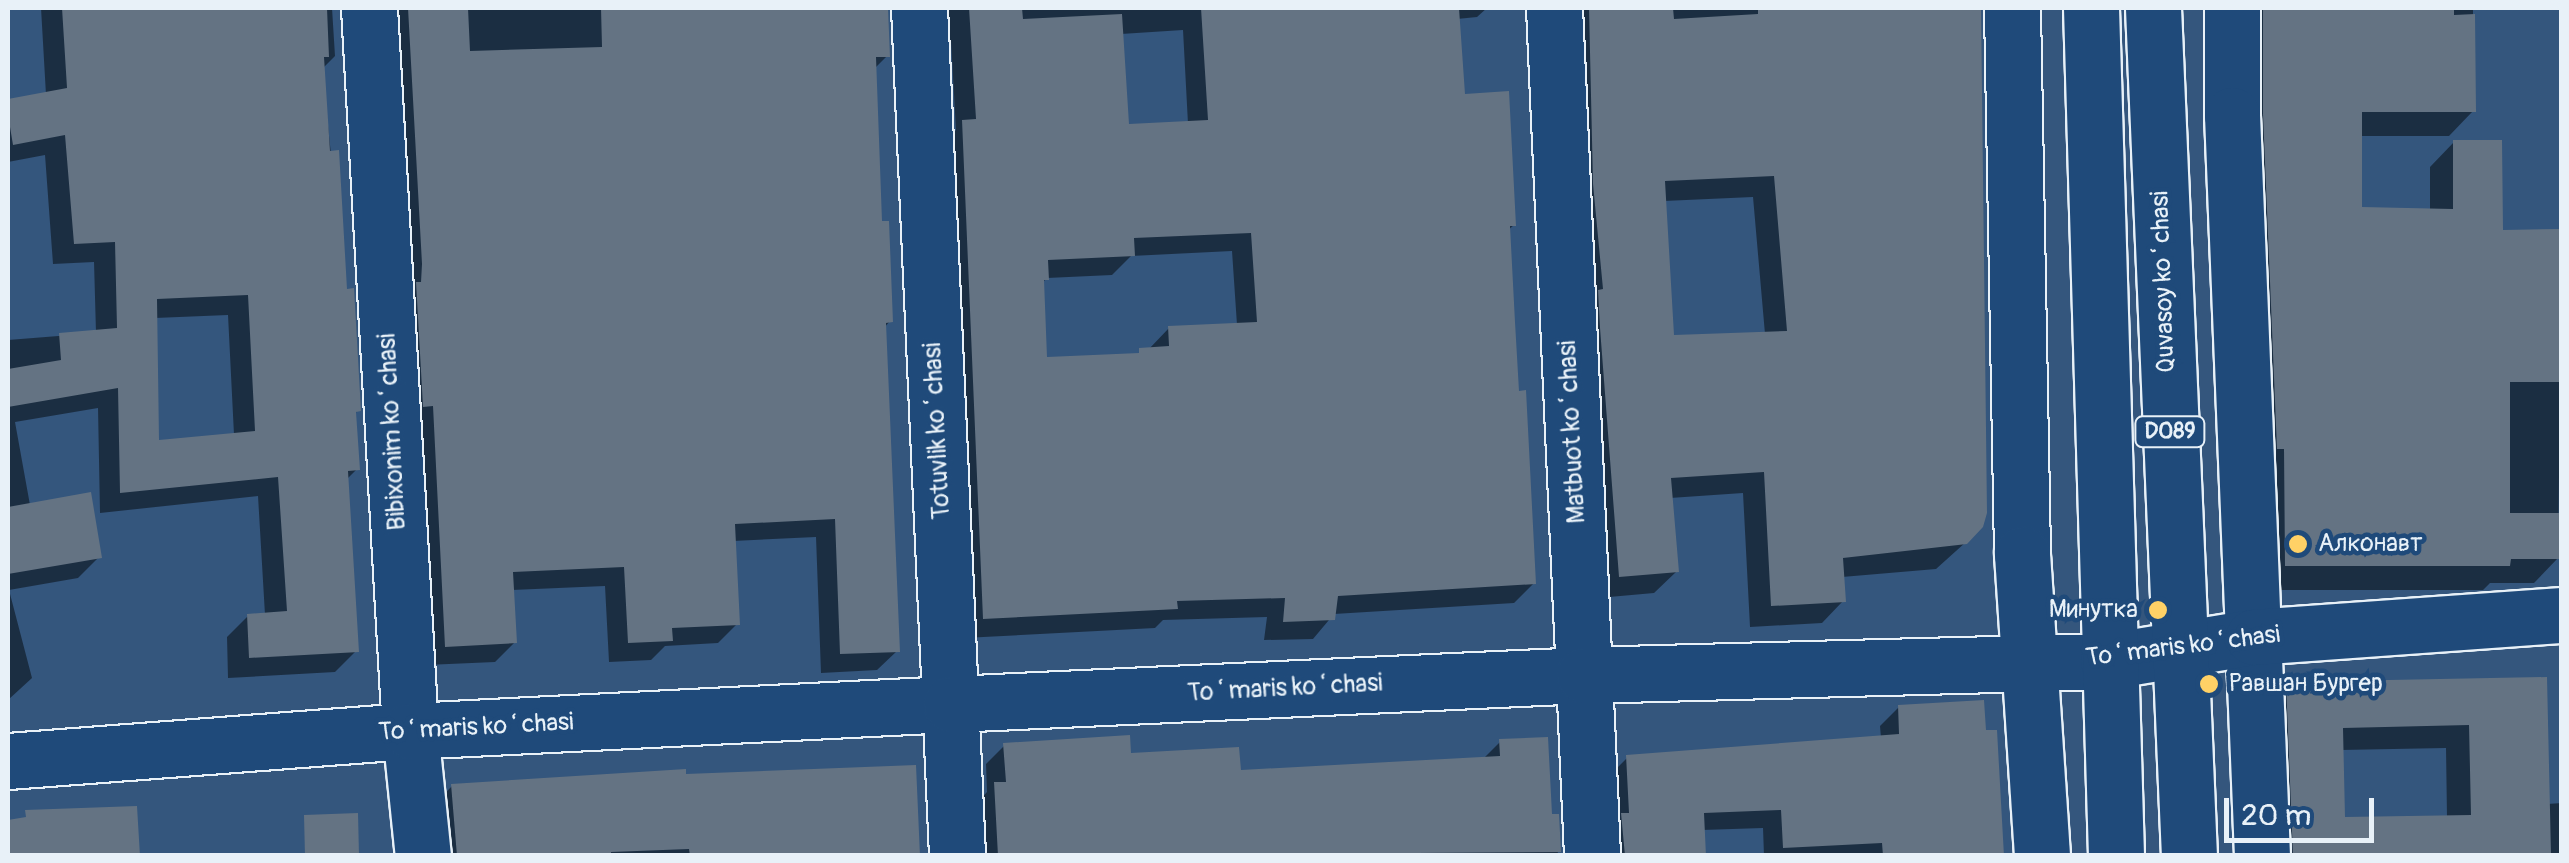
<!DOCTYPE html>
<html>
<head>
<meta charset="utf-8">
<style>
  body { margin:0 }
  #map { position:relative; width:2569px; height:863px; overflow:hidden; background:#34567d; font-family:Pangolin,sans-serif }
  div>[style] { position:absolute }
  .shadow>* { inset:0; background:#0007 }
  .building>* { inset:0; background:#647383 }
  .roads { filter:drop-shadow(2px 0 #e8f1f8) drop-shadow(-2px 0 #e8f1f8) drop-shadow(0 2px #e8f1f8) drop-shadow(0 -2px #e8f1f8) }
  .minor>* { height:55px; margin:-27.5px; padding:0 27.5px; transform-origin:27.5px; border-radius:27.5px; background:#1f4a7a }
  .major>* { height:55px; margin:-27.5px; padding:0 27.5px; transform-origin:27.5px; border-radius:27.5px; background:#1f4a7a }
  .dots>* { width:28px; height:28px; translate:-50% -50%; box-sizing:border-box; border:5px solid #1f4a7a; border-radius:50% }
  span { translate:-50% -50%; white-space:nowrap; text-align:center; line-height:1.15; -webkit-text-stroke:9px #1f4a7a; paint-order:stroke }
  .shield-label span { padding:2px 8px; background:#1f4a7a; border:2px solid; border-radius:8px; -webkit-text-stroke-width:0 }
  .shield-label { font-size:22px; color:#e8f1f8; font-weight:700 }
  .street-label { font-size:25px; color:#e8f1f8 }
  .poi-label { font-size:25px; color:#e8f1f8 }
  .left { translate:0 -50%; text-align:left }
  .right { translate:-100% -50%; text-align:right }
  .frame { position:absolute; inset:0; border:10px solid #e8f1f8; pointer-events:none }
  .scale { position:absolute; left:2224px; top:798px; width:150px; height:45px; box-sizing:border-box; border:5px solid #e8f1f8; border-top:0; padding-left:12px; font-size:30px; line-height:35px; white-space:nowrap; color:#e8f1f8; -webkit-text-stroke:8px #1f4a7a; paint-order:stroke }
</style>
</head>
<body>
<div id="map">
  <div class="shadow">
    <div style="clip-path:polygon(evenodd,41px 8px,332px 8px,335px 56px,322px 69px,358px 410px,354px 415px,357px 469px,346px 480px,356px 651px,335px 672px,228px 678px,227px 637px,248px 616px,265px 615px,258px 496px,100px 513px,98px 408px,15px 422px,30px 505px,99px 557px,78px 578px,9px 590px,32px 678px,8px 700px,8px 340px,96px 333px,94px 262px,53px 264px,45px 155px,8px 162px,8px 102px,46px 95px,41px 8px,228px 315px,234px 435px,156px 443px,155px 318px,228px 315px)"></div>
    <div style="clip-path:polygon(390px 8px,886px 8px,887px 56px,874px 69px,880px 224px,890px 321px,884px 328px,897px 651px,877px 670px,821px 673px,816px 537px,733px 541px,737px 624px,718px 643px,665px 646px,651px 660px,609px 662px,605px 586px,512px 590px,515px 642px,495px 662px,426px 665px)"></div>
    <div style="clip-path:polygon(evenodd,935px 8px,1487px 8px,1477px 17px,1457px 19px,1462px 97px,1514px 225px,1507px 231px,1512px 322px,1534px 583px,1514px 603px,1334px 614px,1313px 639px,1264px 640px,1267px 617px,1163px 620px,1155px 628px,964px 638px,943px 142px,956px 130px,951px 41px,936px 41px,935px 8px,1183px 30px,1188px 124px,1126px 127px,1121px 34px,1183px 30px,935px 8px,1232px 251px,1237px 325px,1169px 328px,1148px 350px,1135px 355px,1045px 360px,1041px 284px,1047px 278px,1112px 275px,1131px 256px,1232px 251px)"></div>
    <div style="clip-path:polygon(evenodd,1564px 8px,1978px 8px,1976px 533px,1936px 569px,1842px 577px,1843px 601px,1822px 623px,1750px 627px,1743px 493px,1670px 498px,1676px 572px,1654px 593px,1598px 598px,1564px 8px,1753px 197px,1765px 334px,1672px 338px,1664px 201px,1753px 197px)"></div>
    <div style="clip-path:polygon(2232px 8px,2473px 8px,2473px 111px,2449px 136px,2359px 136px,2360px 210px,2430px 211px,2430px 167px,2454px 142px,2500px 232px,2562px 232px,2558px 558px,2534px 583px,2490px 583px,2483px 590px,2261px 590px)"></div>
    <div style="clip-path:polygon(evenodd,2545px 680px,2547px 804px,2562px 803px,2562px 856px,2269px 856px,2263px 708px,2287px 684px,2545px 680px,2446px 748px,2447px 818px,2342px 819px,2341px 750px,2446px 748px)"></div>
    <div style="clip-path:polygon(1899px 707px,1999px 856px,1764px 856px,1763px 828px,1702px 830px,1703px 856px,1603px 856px,1608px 777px,1627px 758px,1881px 738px,1880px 726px)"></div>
    <div style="clip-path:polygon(1500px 742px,1550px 817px,1556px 817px,1558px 856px,980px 856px,976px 804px,987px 792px,986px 764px,1005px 745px,1129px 756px,1238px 773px,1482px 760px)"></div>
    <div style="clip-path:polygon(684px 776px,917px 856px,436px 856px,432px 807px,452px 786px)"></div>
  </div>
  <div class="building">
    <div style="clip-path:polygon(evenodd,62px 8px,327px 8px,329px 57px,324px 57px,330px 151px,339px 150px,347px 289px,354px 288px,361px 411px,356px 412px,360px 470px,348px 471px,359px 652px,249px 658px,247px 614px,287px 611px,278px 477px,120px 493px,118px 388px,8px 407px,8px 369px,61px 360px,59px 333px,117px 328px,115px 242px,74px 244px,65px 135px,13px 145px,8px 115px,8px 99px,67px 88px,62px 8px,248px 295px,255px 431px,159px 440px,157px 299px,248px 295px)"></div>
    <div style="clip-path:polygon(408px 8px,468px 8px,470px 51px,602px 47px,601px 8px,888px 8px,890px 57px,876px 57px,882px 221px,889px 221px,893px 322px,886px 323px,900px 652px,840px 654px,835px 519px,735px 524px,740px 625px,672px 628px,673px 641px,628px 643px,624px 567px,513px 572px,517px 643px,445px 647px,433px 406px,423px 407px,416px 282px,421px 282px,422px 264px)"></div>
    <div style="clip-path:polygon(evenodd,969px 8px,1022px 8px,1023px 19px,1122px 14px,1129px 124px,1208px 120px,1201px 8px,1459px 8px,1465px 94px,1509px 91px,1516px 226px,1510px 226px,1515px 322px,1519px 391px,1526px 390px,1536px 584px,1338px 596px,1335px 620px,1283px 622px,1285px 598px,1177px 601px,1178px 609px,983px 619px,962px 120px,976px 119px,969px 8px,1251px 233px,1257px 322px,1168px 326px,1169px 346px,1139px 348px,1139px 353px,1047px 357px,1044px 280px,1049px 280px,1048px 260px,1135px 256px,1134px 238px,1251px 233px)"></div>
    <div style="clip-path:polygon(evenodd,1589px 8px,1673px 8px,1674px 19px,1758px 14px,1758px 8px,1981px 8px,1987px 513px,1983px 527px,1967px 544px,1843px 558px,1846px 602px,1771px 606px,1764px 472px,1671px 478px,1679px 572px,1619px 577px,1600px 328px,1598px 290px,1603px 289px,1593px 184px,1589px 8px,1774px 176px,1787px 331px,1674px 335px,1665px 181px,1774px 176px)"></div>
    <div style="clip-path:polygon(2263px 8px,2454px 8px,2454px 15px,2475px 14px,2476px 112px,2362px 112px,2362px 207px,2453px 209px,2453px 140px,2502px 140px,2503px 230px,2562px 229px,2562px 382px,2510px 382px,2510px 513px,2560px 513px,2561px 559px,2511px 559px,2510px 566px,2285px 566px,2284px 449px,2277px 449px,2263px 114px)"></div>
    <div style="clip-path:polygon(91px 492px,102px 558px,8px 574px,8px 507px)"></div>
    <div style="clip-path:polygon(evenodd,2547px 677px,2551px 854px,2293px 856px,2286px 682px,2547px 677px,2469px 725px,2471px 815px,2345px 817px,2343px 728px,2469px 725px)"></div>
    <div style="clip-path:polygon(1984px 700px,1986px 730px,1997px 730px,2004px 856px,1883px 856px,1882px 843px,1783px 848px,1781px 810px,1704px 813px,1706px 856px,1625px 856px,1621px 813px,1629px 813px,1626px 755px,1899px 734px,1898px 705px)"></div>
    <div style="clip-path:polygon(1130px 735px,1131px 753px,1239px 747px,1241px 770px,1500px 756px,1499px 739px,1548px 737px,1552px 814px,1559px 814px,1561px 852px,998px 856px,994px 782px,1006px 782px,1003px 743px)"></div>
    <div style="clip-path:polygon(916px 765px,920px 856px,690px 856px,689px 849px,611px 852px,611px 856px,457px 856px,451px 784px,686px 769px,686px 774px)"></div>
    <div style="clip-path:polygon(137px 806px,140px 856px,8px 856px,8px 820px,26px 817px,25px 810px)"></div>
    <div style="clip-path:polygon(358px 813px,359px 856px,305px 856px,304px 815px)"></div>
  </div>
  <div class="roads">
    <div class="minor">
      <div style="left:369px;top:8px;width:724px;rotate:86.75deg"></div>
      <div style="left:410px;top:731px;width:126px;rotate:84.1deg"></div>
      <div style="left:919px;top:8px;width:849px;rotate:87.43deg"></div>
      <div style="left:1554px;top:8px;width:849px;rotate:87.43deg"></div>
      <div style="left:2012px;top:8px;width:546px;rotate:88.95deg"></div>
      <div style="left:2022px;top:554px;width:303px;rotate:86.2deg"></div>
      <div style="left:2232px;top:8px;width:107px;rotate:90deg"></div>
      <div style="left:2232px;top:115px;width:742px;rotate:87.68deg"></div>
      <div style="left:8px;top:761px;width:403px;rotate:-4.3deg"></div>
      <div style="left:410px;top:731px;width:542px;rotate:-2.86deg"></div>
      <div style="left:951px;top:704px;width:634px;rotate:-2.62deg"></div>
      <div style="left:1584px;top:675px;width:524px;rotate:-1.53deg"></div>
      <div style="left:2108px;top:661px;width:147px;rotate:-9.4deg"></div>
      <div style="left:2253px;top:637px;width:310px;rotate:-4.1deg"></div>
    </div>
    <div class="major">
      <div style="left:2091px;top:8px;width:848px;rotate:88.31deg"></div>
      <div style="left:2153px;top:8px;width:849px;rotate:87.57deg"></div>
    </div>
  </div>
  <div class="dots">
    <div style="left:2298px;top:544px;background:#ffd166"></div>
    <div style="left:2158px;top:610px;background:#ffd166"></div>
    <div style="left:2209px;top:684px;background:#ffd166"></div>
  </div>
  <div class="shield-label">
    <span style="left:2170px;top:432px">D089</span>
  </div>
  <div class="street-label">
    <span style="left:2164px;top:282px;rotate:-92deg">Quvasoy koʻchasi</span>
    <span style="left:938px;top:431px;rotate:-93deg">Totuvlik koʻchasi</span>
    <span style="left:393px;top:432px;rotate:-93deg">Bibixonim koʻchasi</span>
    <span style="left:1573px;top:432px;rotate:-93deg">Matbuot koʻchasi</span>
    <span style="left:2183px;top:647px;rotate:-7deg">Toʻmaris koʻchasi</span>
    <span style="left:1285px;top:689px;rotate:-3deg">Toʻmaris koʻchasi</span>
    <span style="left:476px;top:728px;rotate:-3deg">Toʻmaris koʻchasi</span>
  </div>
  <div class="poi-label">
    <span class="left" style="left:2318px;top:544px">Алконавт</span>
    <span class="right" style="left:2138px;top:610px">Минутка</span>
    <span class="left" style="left:2229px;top:684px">Равшан Бургер</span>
  </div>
  <div class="frame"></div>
  <div class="scale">20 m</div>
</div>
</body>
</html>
